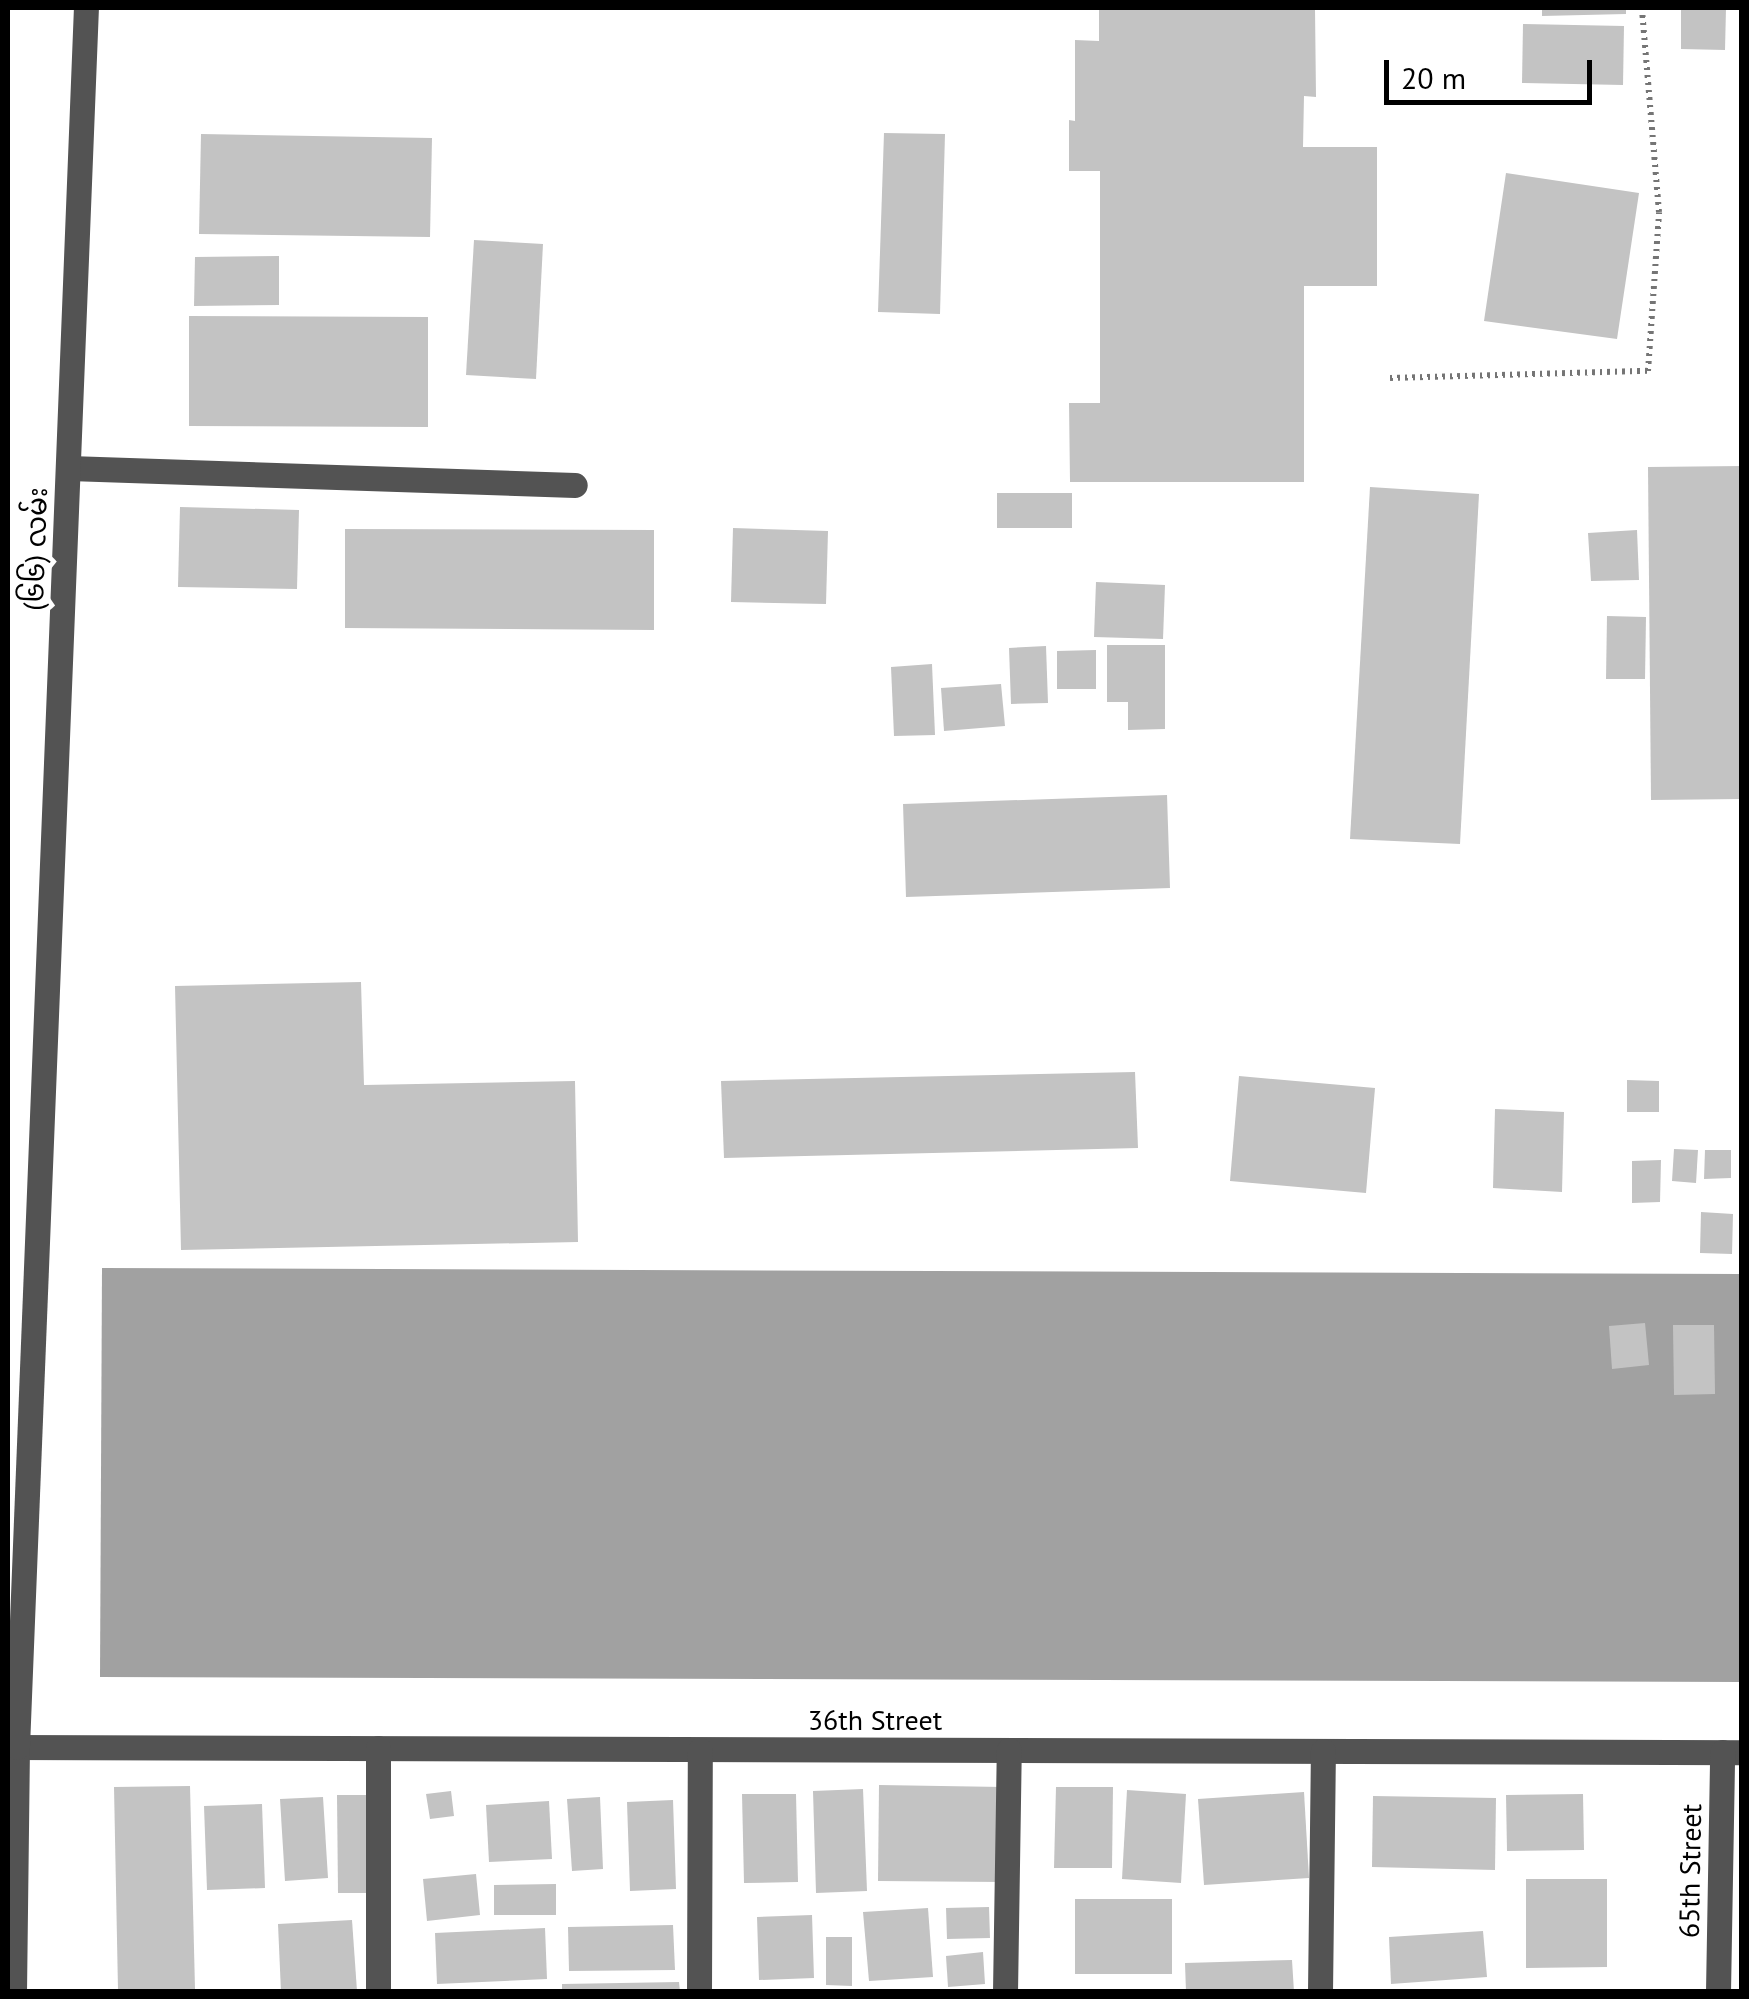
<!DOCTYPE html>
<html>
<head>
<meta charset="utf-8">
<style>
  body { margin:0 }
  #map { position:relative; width:1749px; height:1999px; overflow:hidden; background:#fff; font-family:"PT Sans","Noto Sans Myanmar",sans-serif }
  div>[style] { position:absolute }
  .water>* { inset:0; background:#a1a1a1 }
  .building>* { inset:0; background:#c3c3c3 }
  .path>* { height:6px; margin-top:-3px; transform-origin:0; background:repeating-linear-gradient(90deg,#757575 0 2.5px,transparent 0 7.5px) }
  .minor>* { height:25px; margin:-12.5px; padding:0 12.5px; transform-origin:12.5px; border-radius:12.5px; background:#535353 }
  span { translate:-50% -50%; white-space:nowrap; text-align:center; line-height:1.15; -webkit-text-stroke:9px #fff; paint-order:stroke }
  .street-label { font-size:28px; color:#000 }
  .frame { position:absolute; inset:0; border:10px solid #000; pointer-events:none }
  .scale { position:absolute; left:1384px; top:60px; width:208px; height:45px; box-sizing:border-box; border:5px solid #000; border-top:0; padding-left:12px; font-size:30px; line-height:35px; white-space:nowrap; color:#000; -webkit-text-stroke:8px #fff; paint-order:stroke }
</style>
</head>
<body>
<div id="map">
  <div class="water">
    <div style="clip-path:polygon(102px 1268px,1741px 1274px,1741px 1682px,100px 1677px)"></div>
  </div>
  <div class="building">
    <div style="clip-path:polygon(1099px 8px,1315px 8px,1316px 97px,1304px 96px,1303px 147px,1377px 147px,1377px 286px,1304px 286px,1304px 482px,1070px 482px,1069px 403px,1100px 403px,1100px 171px,1069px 171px,1069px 120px,1075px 121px,1075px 40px,1099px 41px)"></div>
    <div style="clip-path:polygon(1542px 8px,1626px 8px,1626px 14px,1542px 16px)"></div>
    <div style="clip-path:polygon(1681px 8px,1726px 8px,1725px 50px,1681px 49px)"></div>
    <div style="clip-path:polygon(1523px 24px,1624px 26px,1623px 85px,1522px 83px)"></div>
    <div style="clip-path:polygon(884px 133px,945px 134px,940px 314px,878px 312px)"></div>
    <div style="clip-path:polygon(201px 134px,432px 138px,430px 237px,199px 234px)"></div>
    <div style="clip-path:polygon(1506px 173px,1639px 193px,1617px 339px,1484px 321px)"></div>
    <div style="clip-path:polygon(474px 240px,543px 244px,536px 379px,466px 375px)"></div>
    <div style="clip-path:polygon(279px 256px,279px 305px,194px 306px,195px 257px)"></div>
    <div style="clip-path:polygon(189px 316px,428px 317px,428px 427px,189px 426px)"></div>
    <div style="clip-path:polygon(1742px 466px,1742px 799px,1651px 800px,1648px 467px)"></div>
    <div style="clip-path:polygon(1370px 487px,1479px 494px,1460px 844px,1350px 839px)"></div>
    <div style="clip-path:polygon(997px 493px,1072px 493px,1072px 528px,997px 528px)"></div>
    <div style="clip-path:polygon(180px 507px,299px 510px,297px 589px,178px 587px)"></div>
    <div style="clip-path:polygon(733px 528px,828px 531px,826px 604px,731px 602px)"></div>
    <div style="clip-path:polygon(345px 529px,654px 530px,654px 630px,345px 628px)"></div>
    <div style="clip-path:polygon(1637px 530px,1639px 580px,1591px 581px,1588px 533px)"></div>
    <div style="clip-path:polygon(1096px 582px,1165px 585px,1163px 639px,1094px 637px)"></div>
    <div style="clip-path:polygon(1607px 616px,1646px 617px,1645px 679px,1606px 679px)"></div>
    <div style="clip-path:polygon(1107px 645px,1165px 645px,1165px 729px,1128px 730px,1128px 702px,1107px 702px)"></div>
    <div style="clip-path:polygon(1046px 646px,1048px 703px,1011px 704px,1009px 648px)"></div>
    <div style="clip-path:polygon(1096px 650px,1096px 689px,1057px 689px,1057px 651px)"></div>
    <div style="clip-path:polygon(932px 664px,935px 735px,894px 736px,891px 667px)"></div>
    <div style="clip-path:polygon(1001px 684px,1005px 726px,944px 731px,941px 688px)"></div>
    <div style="clip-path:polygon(1167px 795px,1170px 888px,906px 897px,903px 804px)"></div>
    <div style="clip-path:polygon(361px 982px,364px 1085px,575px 1081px,578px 1242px,181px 1250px,175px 986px)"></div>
    <div style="clip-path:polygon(1135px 1072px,1138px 1148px,724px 1158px,721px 1081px)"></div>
    <div style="clip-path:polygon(1239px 1076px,1375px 1088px,1366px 1193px,1230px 1181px)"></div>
    <div style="clip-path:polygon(1627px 1080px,1659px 1081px,1659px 1112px,1627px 1112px)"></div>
    <div style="clip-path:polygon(1495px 1109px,1564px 1112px,1562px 1192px,1493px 1188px)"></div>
    <div style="clip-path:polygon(1674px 1149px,1698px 1150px,1696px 1183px,1672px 1181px)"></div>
    <div style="clip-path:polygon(1705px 1150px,1731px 1150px,1731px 1178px,1704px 1179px)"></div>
    <div style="clip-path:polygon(1661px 1160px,1660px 1202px,1632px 1203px,1632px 1161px)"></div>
    <div style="clip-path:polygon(1701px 1212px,1733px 1214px,1732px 1254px,1700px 1253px)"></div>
    <div style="clip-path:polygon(1645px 1323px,1649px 1365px,1612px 1369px,1609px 1326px)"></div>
    <div style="clip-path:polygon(1673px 1325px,1714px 1325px,1715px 1394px,1674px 1395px)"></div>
    <div style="clip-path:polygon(879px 1785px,1003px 1787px,1002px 1882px,878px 1881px)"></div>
    <div style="clip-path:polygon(190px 1786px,195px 1989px,118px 1990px,114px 1787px)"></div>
    <div style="clip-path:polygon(1056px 1787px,1113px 1787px,1112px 1868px,1054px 1868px)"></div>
    <div style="clip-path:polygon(863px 1789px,867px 1891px,816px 1893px,813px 1791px)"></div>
    <div style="clip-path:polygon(1127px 1790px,1186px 1794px,1181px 1883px,1122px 1879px)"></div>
    <div style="clip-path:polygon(451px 1791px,454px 1816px,430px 1819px,426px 1794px)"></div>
    <div style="clip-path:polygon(1304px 1792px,1309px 1878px,1204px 1885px,1198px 1799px)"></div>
    <div style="clip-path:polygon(742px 1794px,796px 1794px,798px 1882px,744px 1883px)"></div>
    <div style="clip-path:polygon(1583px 1794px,1584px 1850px,1507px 1851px,1506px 1795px)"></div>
    <div style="clip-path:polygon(337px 1795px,370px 1795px,371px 1893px,338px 1893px)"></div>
    <div style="clip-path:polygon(1373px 1796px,1496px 1798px,1495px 1870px,1372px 1867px)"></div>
    <div style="clip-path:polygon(323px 1797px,328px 1878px,285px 1881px,280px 1799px)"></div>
    <div style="clip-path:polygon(600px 1797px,603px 1869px,572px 1871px,567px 1799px)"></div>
    <div style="clip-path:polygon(673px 1800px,676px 1889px,630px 1891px,627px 1802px)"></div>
    <div style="clip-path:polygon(549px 1801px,552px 1859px,489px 1862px,486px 1805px)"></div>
    <div style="clip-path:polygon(262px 1804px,265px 1888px,207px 1890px,204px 1806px)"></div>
    <div style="clip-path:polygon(476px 1874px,480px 1915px,427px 1921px,423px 1879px)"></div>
    <div style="clip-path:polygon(1526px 1879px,1607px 1879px,1607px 1967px,1526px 1968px)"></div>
    <div style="clip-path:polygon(556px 1884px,556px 1915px,494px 1915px,494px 1885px)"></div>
    <div style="clip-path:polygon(1075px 1899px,1172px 1899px,1172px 1974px,1075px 1974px)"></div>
    <div style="clip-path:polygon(989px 1907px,990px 1938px,947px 1939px,946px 1908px)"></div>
    <div style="clip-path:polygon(928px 1908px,933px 1977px,869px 1981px,863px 1912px)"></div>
    <div style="clip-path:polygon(812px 1915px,814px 1978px,759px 1980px,757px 1917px)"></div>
    <div style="clip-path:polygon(352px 1920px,357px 1991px,281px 1992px,278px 1924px)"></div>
    <div style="clip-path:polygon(673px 1925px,675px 1970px,569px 1971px,568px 1927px)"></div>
    <div style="clip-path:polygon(545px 1928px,547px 1979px,437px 1984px,435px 1933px)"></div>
    <div style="clip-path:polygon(1483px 1931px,1487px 1977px,1391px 1984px,1389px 1937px)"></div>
    <div style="clip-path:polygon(826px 1937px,852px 1937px,852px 1986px,826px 1985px)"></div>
    <div style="clip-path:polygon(983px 1952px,985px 1984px,948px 1987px,946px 1956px)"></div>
    <div style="clip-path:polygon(1292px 1960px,1294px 1992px,1186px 1992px,1185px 1963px)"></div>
    <div style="clip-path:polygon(679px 1982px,680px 1992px,562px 1992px,562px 1984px)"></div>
  </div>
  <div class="path">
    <div style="left:1390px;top:378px;width:258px;rotate:-1.6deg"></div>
    <div style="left:1648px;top:371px;width:159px;rotate:-86deg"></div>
    <div style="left:1659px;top:212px;width:205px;rotate:-94.8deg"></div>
  </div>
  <div class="minor">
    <div style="left:69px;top:468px;width:506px;rotate:1.92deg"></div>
    <div style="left:8px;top:1747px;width:1734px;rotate:0.17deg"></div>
    <div style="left:14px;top:1992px;width:245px;rotate:-89.3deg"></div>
    <div style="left:17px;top:1747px;width:1740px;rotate:-87.73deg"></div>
    <div style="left:378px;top:1992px;width:244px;rotate:-90deg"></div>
    <div style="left:699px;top:1992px;width:242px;rotate:-89.8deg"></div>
    <div style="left:1005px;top:1992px;width:242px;rotate:-89.1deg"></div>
    <div style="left:1320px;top:1992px;width:241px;rotate:-89.3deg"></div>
    <div style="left:1718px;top:1992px;width:240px;rotate:-89deg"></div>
  </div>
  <div class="street-label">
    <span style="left:35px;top:549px;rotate:-88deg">(၆၆) လမ်း</span>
    <span style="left:875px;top:1720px">36th Street</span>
    <span style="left:1690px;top:1871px;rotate:-89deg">65th Street</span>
  </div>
  <div class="frame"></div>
  <div class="scale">20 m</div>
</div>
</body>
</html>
